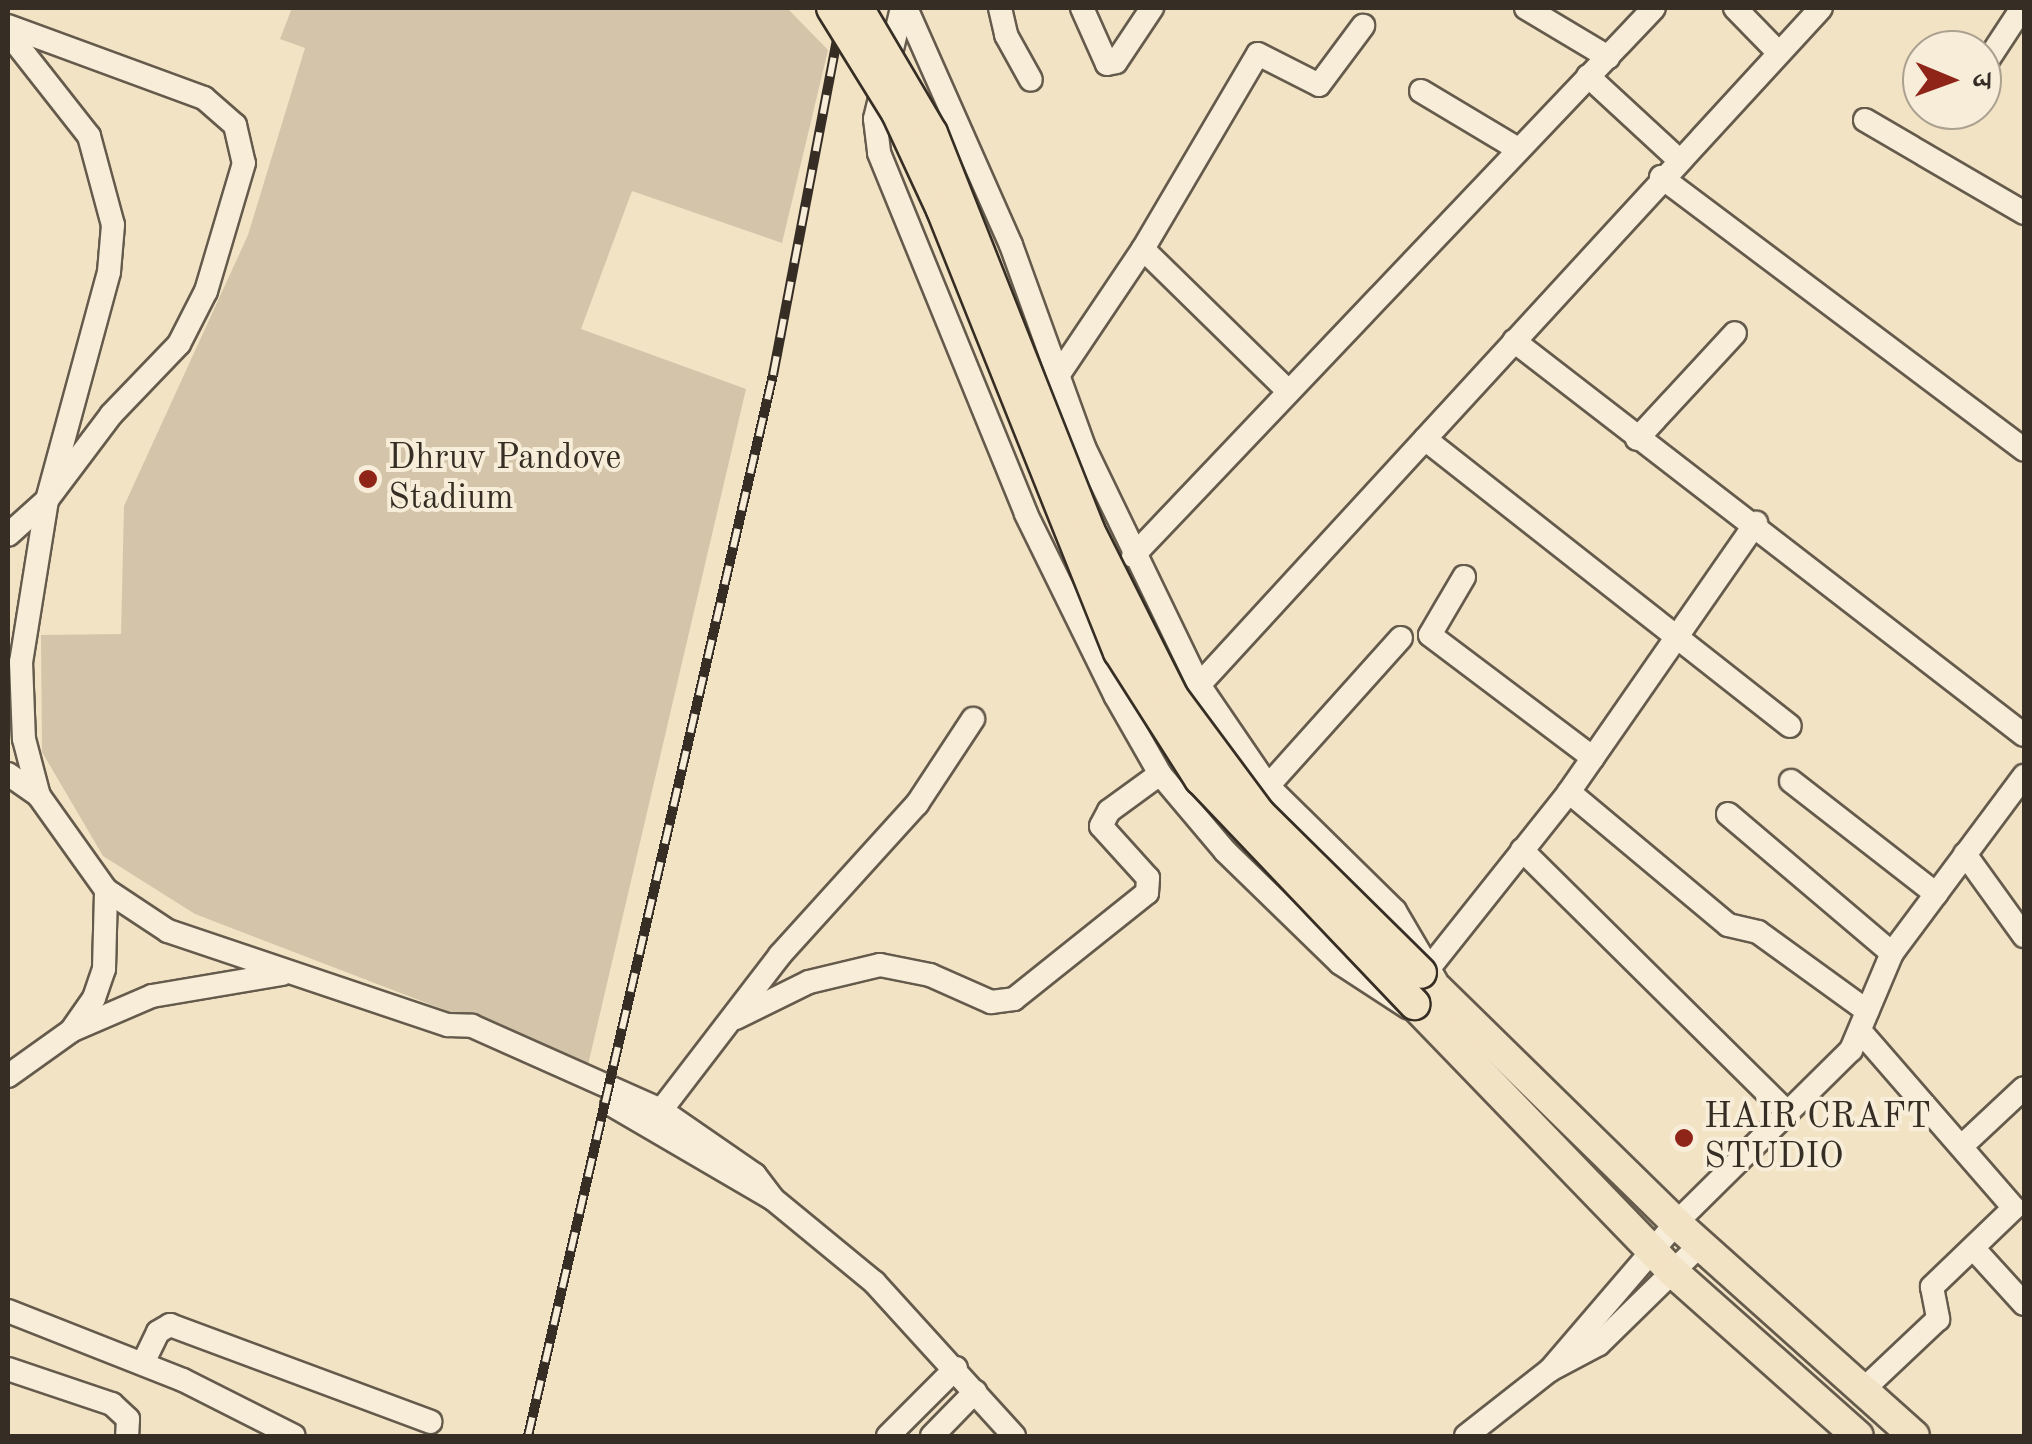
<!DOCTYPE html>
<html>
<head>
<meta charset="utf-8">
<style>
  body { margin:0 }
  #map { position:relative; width:2032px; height:1444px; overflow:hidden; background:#f3e3c5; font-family:"Old Standard TT","Noto Serif Devanagari",serif }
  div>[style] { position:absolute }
  .green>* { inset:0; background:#d3c4aa }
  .roads { filter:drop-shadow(2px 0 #655b4c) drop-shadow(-2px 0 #655b4c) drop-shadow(0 2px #655b4c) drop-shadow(0 -2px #655b4c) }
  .minor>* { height:22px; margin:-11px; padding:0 11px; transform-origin:11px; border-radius:11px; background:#f7edd9 }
  .major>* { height:30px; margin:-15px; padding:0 15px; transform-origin:15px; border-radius:15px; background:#f3e3c5 }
  .rail>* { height:10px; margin-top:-5px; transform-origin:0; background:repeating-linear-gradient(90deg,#f7edd9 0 19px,#362e24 0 38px); box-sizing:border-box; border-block:2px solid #362e24 }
  .bridges { filter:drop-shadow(2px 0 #362e24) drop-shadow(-2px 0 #362e24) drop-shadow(0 2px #362e24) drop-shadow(0 -2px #362e24) }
  .major-bridge>* { height:30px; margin:-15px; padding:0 15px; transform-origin:15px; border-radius:15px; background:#f3e3c5 }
  .dots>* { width:28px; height:28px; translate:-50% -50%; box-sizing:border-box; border:5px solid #f7edd9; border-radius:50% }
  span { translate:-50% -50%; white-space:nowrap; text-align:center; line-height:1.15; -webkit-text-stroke:8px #f7edd9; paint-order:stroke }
  .poi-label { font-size:35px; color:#362e24 }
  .left { translate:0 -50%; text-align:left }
  .frame { position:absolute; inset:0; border:10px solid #362e24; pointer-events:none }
  .north { position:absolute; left:1902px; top:30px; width:100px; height:100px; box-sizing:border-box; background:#f7edd9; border:2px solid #aaa191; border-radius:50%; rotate:91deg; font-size:28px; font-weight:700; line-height:40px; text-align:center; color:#362e24 }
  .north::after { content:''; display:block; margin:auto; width:35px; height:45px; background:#8f2418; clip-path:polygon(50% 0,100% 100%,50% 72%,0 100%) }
</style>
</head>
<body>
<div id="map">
  <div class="green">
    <div style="clip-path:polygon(292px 8px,787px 8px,828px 50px,782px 243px,632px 191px,581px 329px,746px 389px,588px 1065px,195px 914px,103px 856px,42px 752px,41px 635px,121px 634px,124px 506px,248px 235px,305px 48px,280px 39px)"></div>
  </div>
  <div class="roads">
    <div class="minor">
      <div style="left:902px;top:8px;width:114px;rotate:103.7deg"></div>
      <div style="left:875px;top:119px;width:34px;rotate:83deg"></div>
      <div style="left:879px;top:153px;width:390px;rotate:67.8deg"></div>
      <div style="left:1026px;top:514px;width:202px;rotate:63.8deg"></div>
      <div style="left:1115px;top:695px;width:91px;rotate:60.3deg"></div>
      <div style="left:1160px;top:774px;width:101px;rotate:49.8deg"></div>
      <div style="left:1225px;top:851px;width:161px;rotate:44.2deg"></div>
      <div style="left:1340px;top:963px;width:82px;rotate:33.1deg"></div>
      <div style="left:906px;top:8px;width:259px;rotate:66.1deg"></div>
      <div style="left:1011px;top:245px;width:215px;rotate:70.1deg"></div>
      <div style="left:1084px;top:447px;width:264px;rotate:64.2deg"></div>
      <div style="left:1199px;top:685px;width:122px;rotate:55.7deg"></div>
      <div style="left:1268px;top:786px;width:178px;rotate:44.5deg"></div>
      <div style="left:1395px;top:911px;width:81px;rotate:59.6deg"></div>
      <div style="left:1000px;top:8px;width:28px;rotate:77deg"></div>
      <div style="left:1006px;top:35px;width:51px;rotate:60.9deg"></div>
      <div style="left:1082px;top:8px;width:61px;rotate:65.9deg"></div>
      <div style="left:1107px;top:64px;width:9px;rotate:-13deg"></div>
      <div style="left:1116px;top:62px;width:65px;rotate:-56.3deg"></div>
      <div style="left:1526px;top:8px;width:96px;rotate:30.9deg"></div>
      <div style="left:1735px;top:8px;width:59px;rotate:45.7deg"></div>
      <div style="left:8px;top:26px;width:209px;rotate:20.2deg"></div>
      <div style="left:204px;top:98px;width:41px;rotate:41.1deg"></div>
      <div style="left:235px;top:125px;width:39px;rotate:77deg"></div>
      <div style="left:244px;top:163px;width:134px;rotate:106.5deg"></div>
      <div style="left:206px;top:291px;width:59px;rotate:117deg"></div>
      <div style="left:179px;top:344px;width:98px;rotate:133.8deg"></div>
      <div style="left:111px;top:415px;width:106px;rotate:127deg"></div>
      <div style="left:47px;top:500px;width:52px;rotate:138.1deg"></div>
      <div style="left:8px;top:33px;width:131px;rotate:51.8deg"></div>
      <div style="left:89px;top:136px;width:92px;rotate:74.9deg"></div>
      <div style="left:113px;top:225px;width:47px;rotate:94.9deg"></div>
      <div style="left:109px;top:272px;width:236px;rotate:105.2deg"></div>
      <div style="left:47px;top:500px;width:164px;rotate:99.1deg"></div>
      <div style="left:21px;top:662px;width:77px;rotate:87.8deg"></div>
      <div style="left:24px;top:739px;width:59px;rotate:75.3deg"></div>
      <div style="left:1982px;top:69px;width:73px;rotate:-56.7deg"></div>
      <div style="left:1588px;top:76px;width:122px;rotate:42.7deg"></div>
      <div style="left:1421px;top:91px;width:113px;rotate:30.9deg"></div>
      <div style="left:1865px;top:120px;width:184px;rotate:30.3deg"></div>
      <div style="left:1661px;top:177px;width:454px;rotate:36.9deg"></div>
      <div style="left:1143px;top:249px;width:200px;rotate:44.4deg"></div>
      <div style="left:1514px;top:341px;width:644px;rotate:37.69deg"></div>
      <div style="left:1057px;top:377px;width:154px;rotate:-56.1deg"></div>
      <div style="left:1143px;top:249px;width:226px;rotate:-59.5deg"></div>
      <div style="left:1258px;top:54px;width:68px;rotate:26.9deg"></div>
      <div style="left:1319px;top:85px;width:74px;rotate:-53.3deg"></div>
      <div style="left:1425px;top:439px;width:464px;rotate:38.2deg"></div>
      <div style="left:1637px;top:439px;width:144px;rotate:-47.2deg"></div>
      <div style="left:1133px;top:556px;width:756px;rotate:-46.45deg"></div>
      <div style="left:1464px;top:577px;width:67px;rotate:120.4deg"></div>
      <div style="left:1430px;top:635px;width:204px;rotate:37deg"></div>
      <div style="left:1199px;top:685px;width:919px;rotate:-47.42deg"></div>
      <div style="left:8px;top:774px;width:38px;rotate:35deg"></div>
      <div style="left:39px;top:796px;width:115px;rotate:54.5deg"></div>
      <div style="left:106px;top:890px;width:74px;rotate:33.5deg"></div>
      <div style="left:168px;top:931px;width:295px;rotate:18.6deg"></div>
      <div style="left:448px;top:1025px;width:24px;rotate:2deg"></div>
      <div style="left:472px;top:1026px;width:207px;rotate:24deg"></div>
      <div style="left:661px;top:1110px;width:114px;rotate:34.7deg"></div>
      <div style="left:755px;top:1175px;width:30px;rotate:53deg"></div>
      <div style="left:1791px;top:781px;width:184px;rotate:37.9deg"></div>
      <div style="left:1268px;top:786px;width:199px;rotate:-48.1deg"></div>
      <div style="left:1569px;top:792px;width:207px;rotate:39.9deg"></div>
      <div style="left:1728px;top:925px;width:31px;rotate:13deg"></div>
      <div style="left:1758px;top:932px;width:135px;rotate:35.9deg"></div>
      <div style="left:1728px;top:814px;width:215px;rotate:40.3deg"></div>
      <div style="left:1522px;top:850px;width:374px;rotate:44.7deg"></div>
      <div style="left:1965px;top:854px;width:101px;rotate:54.3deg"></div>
      <div style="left:1430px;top:967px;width:223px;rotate:-51.5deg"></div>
      <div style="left:1569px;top:792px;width:328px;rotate:-55.2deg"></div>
      <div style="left:736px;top:1018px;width:81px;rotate:-26.3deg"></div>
      <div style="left:809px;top:982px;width:73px;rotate:-13.5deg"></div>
      <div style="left:880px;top:965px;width:51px;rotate:11.3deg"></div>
      <div style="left:930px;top:975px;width:67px;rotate:23.9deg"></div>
      <div style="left:991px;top:1002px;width:23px;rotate:-7deg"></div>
      <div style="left:1014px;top:999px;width:170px;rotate:-38.6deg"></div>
      <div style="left:1147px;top:893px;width:15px;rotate:-86deg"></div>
      <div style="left:1148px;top:878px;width:70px;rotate:-132.1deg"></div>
      <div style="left:1101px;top:826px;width:17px;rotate:-62deg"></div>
      <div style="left:1109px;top:811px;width:63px;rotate:-36deg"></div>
      <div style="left:73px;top:1030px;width:86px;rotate:-23.3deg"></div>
      <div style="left:152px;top:996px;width:132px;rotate:-9.6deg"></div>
      <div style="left:1861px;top:1032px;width:233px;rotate:49deg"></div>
      <div style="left:2014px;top:1208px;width:114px;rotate:136.1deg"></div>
      <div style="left:1932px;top:1287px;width:33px;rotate:79deg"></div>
      <div style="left:1938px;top:1319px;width:102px;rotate:136.6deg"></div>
      <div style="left:8px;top:1076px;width:77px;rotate:-35.5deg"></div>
      <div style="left:71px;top:1031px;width:40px;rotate:-55.1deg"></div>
      <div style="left:94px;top:998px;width:31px;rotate:-71deg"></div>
      <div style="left:104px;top:969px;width:79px;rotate:-88.5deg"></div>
      <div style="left:612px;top:1105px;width:186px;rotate:30.3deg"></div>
      <div style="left:773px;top:1199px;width:131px;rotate:39.4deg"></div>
      <div style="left:874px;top:1282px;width:208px;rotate:47.7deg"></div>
      <div style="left:652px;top:1122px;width:210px;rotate:-52.5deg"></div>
      <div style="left:780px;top:955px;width:204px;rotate:-47.8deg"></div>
      <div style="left:917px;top:804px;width:102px;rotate:-56.6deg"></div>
      <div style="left:1963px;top:1145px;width:83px;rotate:-43.1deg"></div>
      <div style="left:1974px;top:1249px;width:74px;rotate:47.7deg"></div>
      <div style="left:8px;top:1311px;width:188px;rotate:21.5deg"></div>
      <div style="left:183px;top:1380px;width:124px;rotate:26.8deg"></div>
      <div style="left:143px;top:1363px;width:34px;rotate:-64deg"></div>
      <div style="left:158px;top:1332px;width:14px;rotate:-30deg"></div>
      <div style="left:170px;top:1325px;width:278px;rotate:20.4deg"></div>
      <div style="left:8px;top:1369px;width:110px;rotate:18.6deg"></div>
      <div style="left:112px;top:1404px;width:22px;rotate:43deg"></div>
      <div style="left:128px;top:1419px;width:17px;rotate:93deg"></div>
      <div style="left:1550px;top:1370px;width:194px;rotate:-49.4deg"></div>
      <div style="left:1676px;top:1223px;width:246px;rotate:-44.7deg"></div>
      <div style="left:1851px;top:1050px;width:105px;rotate:-67.1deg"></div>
      <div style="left:1892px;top:953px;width:221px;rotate:-53.3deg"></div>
      <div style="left:888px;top:1436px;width:96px;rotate:-45deg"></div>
      <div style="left:932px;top:1436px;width:62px;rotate:-45.7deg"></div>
      <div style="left:1466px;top:1436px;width:107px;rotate:-38.2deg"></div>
      <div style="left:1550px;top:1370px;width:55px;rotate:-28deg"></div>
      <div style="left:1599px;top:1344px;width:141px;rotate:-44.4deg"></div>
    </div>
    <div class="major">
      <div style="left:1421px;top:973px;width:357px;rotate:44.4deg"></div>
      <div style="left:1676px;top:1223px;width:319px;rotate:41.8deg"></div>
      <div style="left:1414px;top:1004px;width:373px;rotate:46deg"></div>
      <div style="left:1673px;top:1272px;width:247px;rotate:41.6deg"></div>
    </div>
  </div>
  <div class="rail">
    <div style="left:528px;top:1436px;width:1089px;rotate:-77deg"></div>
    <div style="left:773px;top:375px;width:374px;rotate:-79.2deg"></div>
  </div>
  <div class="bridges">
    <div class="major-bridge">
      <div style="left:832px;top:8px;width:123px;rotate:58.2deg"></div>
      <div style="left:897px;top:113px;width:107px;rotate:65.1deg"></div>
      <div style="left:942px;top:210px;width:476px;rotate:68.2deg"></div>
      <div style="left:1119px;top:652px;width:151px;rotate:57.5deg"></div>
      <div style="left:1200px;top:779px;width:311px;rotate:46.4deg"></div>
      <div style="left:858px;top:8px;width:145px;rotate:59.4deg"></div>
      <div style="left:932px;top:133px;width:427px;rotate:68.4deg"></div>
      <div style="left:1089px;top:530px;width:187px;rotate:63.3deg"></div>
      <div style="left:1173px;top:697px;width:146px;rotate:53.4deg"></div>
      <div style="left:1260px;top:814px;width:226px;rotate:44.6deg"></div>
    </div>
  </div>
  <div class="dots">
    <div style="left:368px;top:479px;background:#8f2418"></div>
    <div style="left:1684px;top:1138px;background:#8f2418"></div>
  </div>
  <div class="poi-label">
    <span class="left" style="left:388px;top:479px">Dhruv Pandove<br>Stadium</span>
    <span class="left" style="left:1704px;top:1138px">HAIR CRAFT<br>STUDIO</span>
  </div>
  <div class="frame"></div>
  <div class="north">उ</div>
</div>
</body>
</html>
